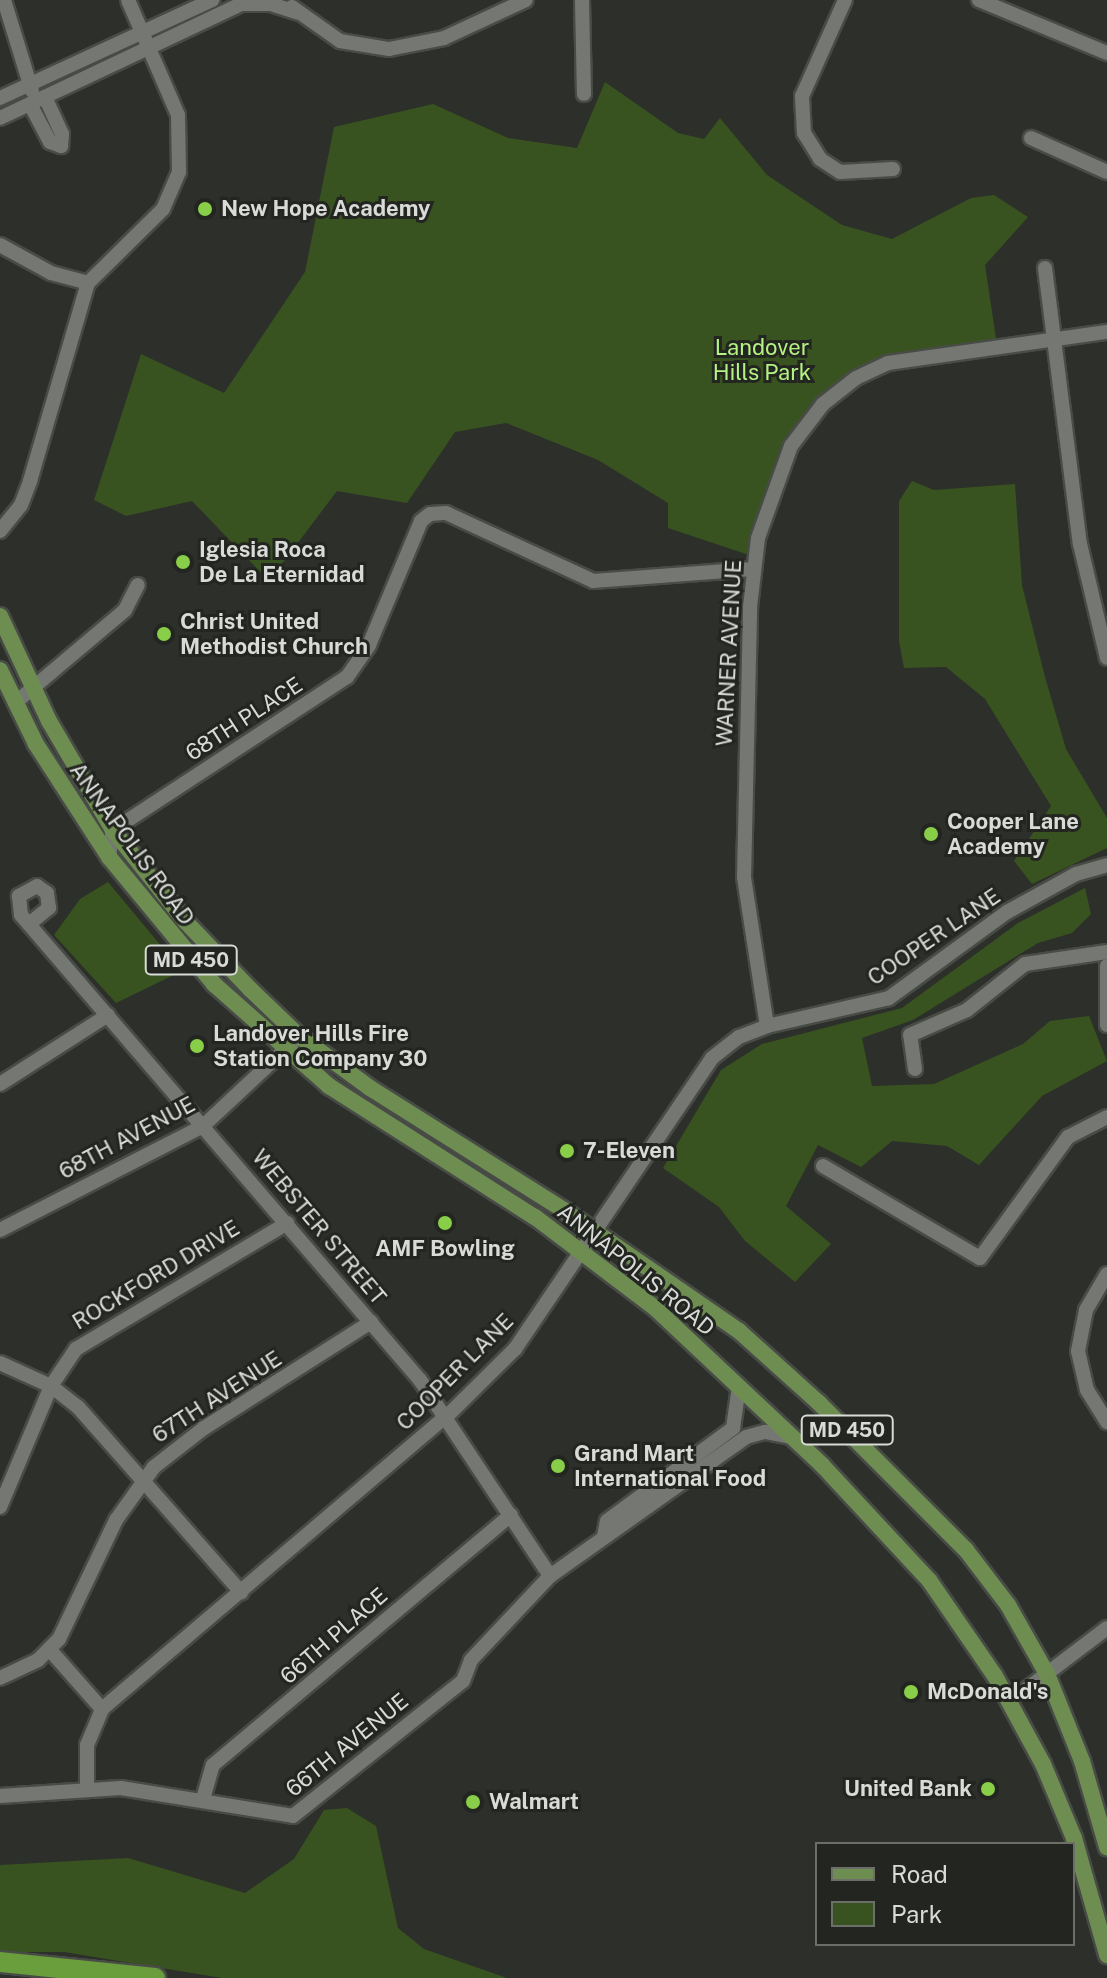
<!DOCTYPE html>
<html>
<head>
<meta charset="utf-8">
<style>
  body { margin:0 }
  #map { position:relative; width:1107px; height:1978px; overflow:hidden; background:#2c2f2a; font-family:"Public Sans",sans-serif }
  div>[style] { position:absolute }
  .green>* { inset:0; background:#38531f }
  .roads { filter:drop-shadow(2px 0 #484b46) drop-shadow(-2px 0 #484b46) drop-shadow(0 2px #484b46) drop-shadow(0 -2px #484b46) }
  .minor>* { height:14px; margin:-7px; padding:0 7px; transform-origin:7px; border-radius:7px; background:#757872 }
  .major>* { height:16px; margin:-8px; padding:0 8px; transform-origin:8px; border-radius:8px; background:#6e8e51 }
  .highway>* { height:20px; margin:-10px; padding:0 10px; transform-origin:10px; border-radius:10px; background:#6a9d3b }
  .dots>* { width:22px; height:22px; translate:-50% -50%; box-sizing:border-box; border:4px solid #232620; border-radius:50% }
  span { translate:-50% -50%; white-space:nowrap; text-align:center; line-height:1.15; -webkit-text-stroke:6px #232620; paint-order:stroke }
  .shield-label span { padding:2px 6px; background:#232620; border:2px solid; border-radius:6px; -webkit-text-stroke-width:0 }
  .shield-label { font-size:20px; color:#d9dbd8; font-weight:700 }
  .poi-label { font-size:22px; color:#d9dbd8; font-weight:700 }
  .left { translate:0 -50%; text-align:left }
  .right { translate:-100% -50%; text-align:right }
  .park-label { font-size:22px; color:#b4f282 }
  .street-label { font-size:22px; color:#d9dbd8 }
  .legend { position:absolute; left:815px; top:1842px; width:260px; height:104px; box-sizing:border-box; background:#232620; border:2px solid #6c6e6a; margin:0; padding:10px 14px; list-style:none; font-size:24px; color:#d9dbd8 }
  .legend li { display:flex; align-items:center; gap:16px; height:40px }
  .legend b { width:40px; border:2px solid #6c6e6a }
</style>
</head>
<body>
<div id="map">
  <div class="green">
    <div style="clip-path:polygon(605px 82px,678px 133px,704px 139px,720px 118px,767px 175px,842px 225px,892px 239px,971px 198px,994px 195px,1028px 217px,985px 265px,997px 345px,884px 364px,807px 422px,755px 557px,668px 528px,668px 503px,598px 460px,506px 423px,455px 432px,407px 503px,337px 491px,269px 581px,192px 501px,126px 516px,94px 500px,141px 354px,224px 393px,305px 272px,334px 127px,433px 104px,508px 138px,577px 148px)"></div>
    <div style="clip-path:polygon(912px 481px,934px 490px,1015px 484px,1022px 585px,1045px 677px,1066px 749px,1107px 818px,1107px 848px,1032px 884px,1014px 861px,1051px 806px,985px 699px,946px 667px,904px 668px,899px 641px,899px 501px)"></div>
    <div style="clip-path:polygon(108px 882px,182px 971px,116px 1003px,54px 935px,80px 899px)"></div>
    <div style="clip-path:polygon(1085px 888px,1091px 914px,1072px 933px,1038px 943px,913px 1020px,862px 1038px,872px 1086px,934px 1084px,1023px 1044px,1050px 1021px,1089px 1016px,1107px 1061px,1042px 1096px,979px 1165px,947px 1146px,892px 1141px,861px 1167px,818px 1145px,786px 1206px,831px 1244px,795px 1282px,745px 1241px,719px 1207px,663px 1168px,721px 1070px,762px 1044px,902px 1008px,1018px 923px)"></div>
    <div style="clip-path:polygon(347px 1808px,376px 1826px,398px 1928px,424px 1949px,507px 1978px,222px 1978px,64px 1952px,0 1952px,0 1865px,128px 1858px,245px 1893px,294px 1859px,324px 1810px)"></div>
  </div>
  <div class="roads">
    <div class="minor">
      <div style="left:4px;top:0;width:95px;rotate:72.9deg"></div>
      <div style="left:582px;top:0;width:94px;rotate:88.8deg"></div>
      <div style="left:845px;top:0;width:105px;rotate:114.1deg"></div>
      <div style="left:802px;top:96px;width:37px;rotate:87deg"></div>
      <div style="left:804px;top:133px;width:31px;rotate:58deg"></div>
      <div style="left:820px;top:159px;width:24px;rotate:33deg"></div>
      <div style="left:840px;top:172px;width:53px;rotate:-3.2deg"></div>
      <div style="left:979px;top:0;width:139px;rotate:22.5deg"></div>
      <div style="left:292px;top:7px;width:59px;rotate:35.3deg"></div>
      <div style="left:340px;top:41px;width:50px;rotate:9.3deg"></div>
      <div style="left:389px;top:49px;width:56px;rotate:-11.3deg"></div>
      <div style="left:444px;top:38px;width:90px;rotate:-24.9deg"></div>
      <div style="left:0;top:98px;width:234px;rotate:-24.8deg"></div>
      <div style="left:30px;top:104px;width:43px;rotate:62.2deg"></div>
      <div style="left:50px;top:142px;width:12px;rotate:20deg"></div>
      <div style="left:61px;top:146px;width:12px;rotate:-85deg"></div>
      <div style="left:62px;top:134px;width:41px;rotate:-114.7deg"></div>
      <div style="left:0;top:118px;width:267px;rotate:-25.3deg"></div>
      <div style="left:241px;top:4px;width:30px"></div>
      <div style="left:271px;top:4px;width:28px;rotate:18deg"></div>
      <div style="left:1031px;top:138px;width:83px;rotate:24.1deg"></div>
      <div style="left:0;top:245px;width:58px;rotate:28.8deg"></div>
      <div style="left:51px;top:273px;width:38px;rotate:15deg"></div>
      <div style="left:1045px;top:268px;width:278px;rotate:82.8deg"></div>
      <div style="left:1080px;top:544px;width:117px;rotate:76.7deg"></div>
      <div style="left:0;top:531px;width:33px;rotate:-51deg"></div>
      <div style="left:21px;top:505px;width:26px;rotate:-69deg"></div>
      <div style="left:30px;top:481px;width:206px;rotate:-73.7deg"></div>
      <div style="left:88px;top:283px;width:105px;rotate:-44.6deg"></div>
      <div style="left:163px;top:209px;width:40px;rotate:-66.6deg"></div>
      <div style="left:179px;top:172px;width:57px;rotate:-91deg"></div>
      <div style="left:178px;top:115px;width:125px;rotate:-113.5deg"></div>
      <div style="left:15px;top:703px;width:144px;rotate:-40.2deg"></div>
      <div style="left:125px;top:610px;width:28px;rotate:-63deg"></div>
      <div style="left:109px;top:857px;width:27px;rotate:-82deg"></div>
      <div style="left:113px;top:830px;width:280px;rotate:-33.2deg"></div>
      <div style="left:347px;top:677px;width:39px;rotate:-55deg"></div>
      <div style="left:369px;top:645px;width:134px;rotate:-67.2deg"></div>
      <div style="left:421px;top:521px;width:11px;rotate:-38deg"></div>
      <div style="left:430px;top:514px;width:16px;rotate:-4deg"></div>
      <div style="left:446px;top:513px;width:162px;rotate:24.8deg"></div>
      <div style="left:593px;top:581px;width:160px;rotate:-4.3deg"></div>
      <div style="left:29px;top:924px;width:26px;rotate:-39deg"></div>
      <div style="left:49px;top:908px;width:15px;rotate:-98deg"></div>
      <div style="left:47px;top:893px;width:12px;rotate:-145deg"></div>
      <div style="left:37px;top:886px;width:21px;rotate:151deg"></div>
      <div style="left:19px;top:896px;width:19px;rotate:84deg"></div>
      <div style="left:21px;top:915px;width:613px;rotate:49.37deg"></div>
      <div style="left:420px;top:1380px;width:235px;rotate:56.4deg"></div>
      <div style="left:1107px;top:966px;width:59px;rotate:90deg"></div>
      <div style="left:767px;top:1026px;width:150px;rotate:-98.8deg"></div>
      <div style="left:744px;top:878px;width:271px;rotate:-88.7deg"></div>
      <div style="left:750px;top:607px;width:69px;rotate:-83.4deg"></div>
      <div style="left:758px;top:538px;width:98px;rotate:-70.3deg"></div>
      <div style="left:791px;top:446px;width:53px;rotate:-52.7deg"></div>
      <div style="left:823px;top:404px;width:42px;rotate:-38.2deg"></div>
      <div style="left:856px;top:378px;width:35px;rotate:-25deg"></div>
      <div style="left:888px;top:363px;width:221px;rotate:-8.1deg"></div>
      <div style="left:915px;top:1069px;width:34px;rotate:-98deg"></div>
      <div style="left:910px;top:1035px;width:62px;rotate:-23.7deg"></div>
      <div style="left:967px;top:1010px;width:74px;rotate:-38.4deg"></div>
      <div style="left:1025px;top:964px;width:83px;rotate:-8.3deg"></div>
      <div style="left:0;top:1084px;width:128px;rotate:-32.6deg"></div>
      <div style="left:823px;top:1166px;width:182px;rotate:30.4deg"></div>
      <div style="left:980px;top:1258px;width:150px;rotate:-54deg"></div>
      <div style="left:1068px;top:1137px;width:44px;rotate:-27.1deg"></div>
      <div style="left:0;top:1230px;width:228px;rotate:-27.1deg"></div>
      <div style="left:203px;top:1126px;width:123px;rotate:-43deg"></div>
      <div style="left:1107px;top:1274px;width:42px;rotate:120.3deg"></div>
      <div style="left:1086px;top:1310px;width:42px;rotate:101deg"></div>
      <div style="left:1078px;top:1351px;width:40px;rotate:77deg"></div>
      <div style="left:1087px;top:1390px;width:38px;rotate:58deg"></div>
      <div style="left:0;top:1363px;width:56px;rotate:24.3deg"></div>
      <div style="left:51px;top:1386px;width:34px;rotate:38deg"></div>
      <div style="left:78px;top:1407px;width:247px;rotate:48.6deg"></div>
      <div style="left:0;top:1507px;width:131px;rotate:-67.1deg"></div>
      <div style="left:51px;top:1386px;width:45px;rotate:-56deg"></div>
      <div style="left:76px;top:1349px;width:246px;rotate:-30.8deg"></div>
      <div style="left:604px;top:1536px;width:15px;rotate:-79deg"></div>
      <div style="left:607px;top:1521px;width:157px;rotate:-36.4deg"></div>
      <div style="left:733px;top:1428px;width:41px;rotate:-81.7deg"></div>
      <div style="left:50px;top:1650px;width:79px;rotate:48.6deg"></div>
      <div style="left:0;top:1678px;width:42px;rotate:-25.3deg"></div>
      <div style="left:38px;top:1660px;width:30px;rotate:-45deg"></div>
      <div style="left:59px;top:1639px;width:132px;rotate:-64.4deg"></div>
      <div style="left:116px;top:1520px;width:65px;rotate:-54.4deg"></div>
      <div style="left:154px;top:1467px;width:63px;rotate:-38deg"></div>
      <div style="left:204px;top:1428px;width:198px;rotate:-32.4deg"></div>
      <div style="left:1024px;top:1691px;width:104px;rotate:-37.2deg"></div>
      <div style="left:87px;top:1786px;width:41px;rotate:-90deg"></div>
      <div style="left:87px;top:1745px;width:39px;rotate:-67deg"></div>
      <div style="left:102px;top:1709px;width:454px;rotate:-40.4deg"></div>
      <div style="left:448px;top:1415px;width:94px;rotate:-44.6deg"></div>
      <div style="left:515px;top:1349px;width:351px;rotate:-55.9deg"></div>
      <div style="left:712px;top:1058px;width:34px;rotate:-38deg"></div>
      <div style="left:739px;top:1037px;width:30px;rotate:-21deg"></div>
      <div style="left:767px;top:1026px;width:125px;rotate:-12.9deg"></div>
      <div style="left:889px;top:998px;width:146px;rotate:-36.1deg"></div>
      <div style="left:1007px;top:912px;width:79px;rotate:-28.8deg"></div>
      <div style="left:1076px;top:874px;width:32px;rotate:-16deg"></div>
      <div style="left:0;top:1796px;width:121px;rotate:-3.8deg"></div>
      <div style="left:121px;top:1788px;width:174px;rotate:9.2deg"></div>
      <div style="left:293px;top:1816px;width:217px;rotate:-38.5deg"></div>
      <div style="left:463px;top:1681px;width:22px;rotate:-69deg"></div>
      <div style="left:471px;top:1660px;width:115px;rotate:-46.8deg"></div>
      <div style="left:550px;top:1576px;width:240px;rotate:-35.3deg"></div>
      <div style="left:746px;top:1437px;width:20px;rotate:-15deg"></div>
      <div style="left:765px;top:1432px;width:26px;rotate:11deg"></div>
      <div style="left:203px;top:1799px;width:35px;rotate:-74deg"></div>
      <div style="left:213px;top:1765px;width:389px;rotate:-40deg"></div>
    </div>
    <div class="major">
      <div style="left:0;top:616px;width:116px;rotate:65deg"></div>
      <div style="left:49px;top:721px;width:126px;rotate:59.6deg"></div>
      <div style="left:113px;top:830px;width:117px;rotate:51.6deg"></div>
      <div style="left:186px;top:922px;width:93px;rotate:46.3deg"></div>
      <div style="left:250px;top:989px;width:68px;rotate:43.8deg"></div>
      <div style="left:299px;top:1036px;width:88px;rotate:36.2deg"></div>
      <div style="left:370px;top:1088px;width:231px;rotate:32.2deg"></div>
      <div style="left:565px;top:1211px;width:211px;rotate:34.6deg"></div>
      <div style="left:739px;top:1331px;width:108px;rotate:42deg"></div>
      <div style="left:819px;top:1403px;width:208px;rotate:45deg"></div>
      <div style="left:966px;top:1550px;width:69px;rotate:52.6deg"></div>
      <div style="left:1008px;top:1605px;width:79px;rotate:60.5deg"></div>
      <div style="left:1047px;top:1674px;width:94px;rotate:68.1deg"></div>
      <div style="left:1082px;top:1761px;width:90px;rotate:73.8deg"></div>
      <div style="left:0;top:670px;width:82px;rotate:64.1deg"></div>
      <div style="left:36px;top:744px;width:135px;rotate:57.1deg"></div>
      <div style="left:109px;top:857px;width:165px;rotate:50.4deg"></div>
      <div style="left:214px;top:984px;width:154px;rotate:41.6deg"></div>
      <div style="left:329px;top:1086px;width:244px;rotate:32.5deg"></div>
      <div style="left:535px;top:1217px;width:152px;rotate:37.2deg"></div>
      <div style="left:656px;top:1309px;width:228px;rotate:43.2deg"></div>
      <div style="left:822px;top:1465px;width:157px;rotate:47.1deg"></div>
      <div style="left:929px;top:1580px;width:116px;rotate:55.5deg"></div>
      <div style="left:995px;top:1676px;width:100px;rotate:61.4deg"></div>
      <div style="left:1043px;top:1764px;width:80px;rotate:67.3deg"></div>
      <div style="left:1074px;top:1838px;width:122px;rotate:74.2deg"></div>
    </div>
    <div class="highway">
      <div style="left:0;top:1962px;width:156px;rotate:5.9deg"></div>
    </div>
  </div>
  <div class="dots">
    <div style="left:205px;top:209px;background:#89ce48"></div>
    <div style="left:183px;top:562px;background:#89ce48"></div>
    <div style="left:164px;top:634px;background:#89ce48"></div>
    <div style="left:931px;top:834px;background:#89ce48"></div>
    <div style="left:197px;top:1046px;background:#89ce48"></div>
    <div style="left:567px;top:1151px;background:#89ce48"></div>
    <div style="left:445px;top:1223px;background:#89ce48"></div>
    <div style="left:558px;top:1466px;background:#89ce48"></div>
    <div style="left:911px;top:1692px;background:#89ce48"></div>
    <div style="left:988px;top:1789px;background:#89ce48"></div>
    <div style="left:473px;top:1802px;background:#89ce48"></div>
  </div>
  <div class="shield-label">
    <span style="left:191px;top:960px">MD 450</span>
    <span style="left:847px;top:1430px">MD 450</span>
  </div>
  <div class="poi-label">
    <span class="left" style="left:221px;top:209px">New Hope Academy</span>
    <span class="left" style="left:199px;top:562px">Iglesia Roca<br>De La Eternidad</span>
    <span class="left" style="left:180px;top:634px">Christ United<br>Methodist Church</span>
    <span class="left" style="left:947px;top:834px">Cooper Lane<br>Academy</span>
    <span class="left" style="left:213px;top:1046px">Landover Hills Fire<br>Station Company 30</span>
    <span class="left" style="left:583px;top:1151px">7-Eleven</span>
    <span style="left:445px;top:1249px">AMF Bowling</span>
    <span class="left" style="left:574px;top:1466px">Grand Mart<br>International Food</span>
    <span class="left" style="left:927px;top:1692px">McDonald's</span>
    <span class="right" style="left:972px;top:1789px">United Bank</span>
    <span class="left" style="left:489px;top:1802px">Walmart</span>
  </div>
  <div class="park-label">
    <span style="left:762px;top:360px">Landover<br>Hills Park</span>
  </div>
  <div class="street-label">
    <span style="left:729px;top:653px;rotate:-87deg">WARNER AVENUE</span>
    <span style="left:244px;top:719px;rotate:-33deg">68TH PLACE</span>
    <span style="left:132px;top:844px;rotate:54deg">ANNAPOLIS ROAD</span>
    <span style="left:934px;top:937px;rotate:-34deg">COOPER LANE</span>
    <span style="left:127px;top:1138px;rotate:-28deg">68TH AVENUE</span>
    <span style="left:319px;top:1227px;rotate:50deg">WEBSTER STREET</span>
    <span style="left:636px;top:1270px;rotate:39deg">ANNAPOLIS ROAD</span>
    <span style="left:156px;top:1275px;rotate:-31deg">ROCKFORD DRIVE</span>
    <span style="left:455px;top:1372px;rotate:-45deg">COOPER LANE</span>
    <span style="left:217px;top:1397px;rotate:-33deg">67TH AVENUE</span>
    <span style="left:334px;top:1636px;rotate:-41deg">66TH PLACE</span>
    <span style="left:347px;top:1745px;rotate:-39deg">66TH AVENUE</span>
  </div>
  <ul class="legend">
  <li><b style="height:10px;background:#6e8e51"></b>Road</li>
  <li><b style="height:22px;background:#38531f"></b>Park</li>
  </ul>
</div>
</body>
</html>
